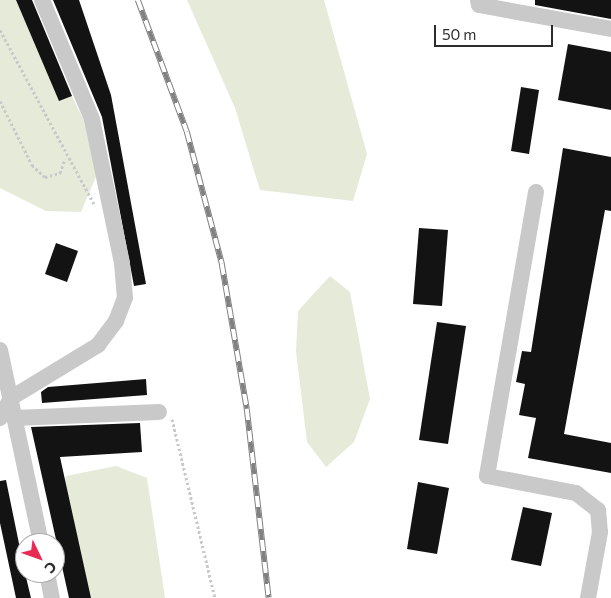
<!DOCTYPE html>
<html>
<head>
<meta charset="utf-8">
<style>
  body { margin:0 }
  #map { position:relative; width:611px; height:598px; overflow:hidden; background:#fff; font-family:Commissioner,sans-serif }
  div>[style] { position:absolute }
  .green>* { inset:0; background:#e5ead9 }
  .building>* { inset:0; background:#131313 }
  .path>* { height:3px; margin-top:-1.5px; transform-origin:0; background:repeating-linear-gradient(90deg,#c9c9c9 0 2.5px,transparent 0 5px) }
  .minor>* { height:16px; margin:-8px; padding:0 8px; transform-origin:8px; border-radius:8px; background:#c9c9c9 }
  .rail>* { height:5.5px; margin-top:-2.75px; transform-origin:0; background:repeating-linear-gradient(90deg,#fff 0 11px,#818181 0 22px); box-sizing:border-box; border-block:1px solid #818181 }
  span { translate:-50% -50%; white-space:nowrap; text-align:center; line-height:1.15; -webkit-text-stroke:5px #fff; paint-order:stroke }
  .north { position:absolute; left:15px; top:533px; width:50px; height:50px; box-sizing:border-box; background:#fff; border:1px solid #ababab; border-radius:50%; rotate:132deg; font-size:14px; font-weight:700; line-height:20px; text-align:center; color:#2c2c2c }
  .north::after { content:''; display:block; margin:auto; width:18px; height:22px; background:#e72b55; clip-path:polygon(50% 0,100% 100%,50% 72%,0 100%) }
  .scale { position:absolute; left:434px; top:25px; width:119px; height:22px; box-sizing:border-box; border:2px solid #2c2c2c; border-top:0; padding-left:6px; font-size:15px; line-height:18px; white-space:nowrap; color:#2c2c2c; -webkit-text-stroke:4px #fff; paint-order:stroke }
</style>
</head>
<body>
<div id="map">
  <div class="green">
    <div style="clip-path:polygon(0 0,25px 0,103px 160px,81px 212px,46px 211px,0 188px)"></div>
    <div style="clip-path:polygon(187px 0,324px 0,367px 154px,353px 201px,260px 190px,235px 108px)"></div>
    <div style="clip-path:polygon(330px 276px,350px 292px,370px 399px,354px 442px,326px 467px,307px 442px,296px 351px,298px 311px)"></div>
    <div style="clip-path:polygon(116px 466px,147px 478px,165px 598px,87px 598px,60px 508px,66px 476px)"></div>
  </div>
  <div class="building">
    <div style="clip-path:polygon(16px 0,32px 0,72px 96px,59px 101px)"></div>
    <div style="clip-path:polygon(53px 0,79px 0,111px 95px,146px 284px,134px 286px,102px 117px)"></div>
    <div style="clip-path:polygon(535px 0,611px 0,611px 19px,535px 5px)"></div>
    <div style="clip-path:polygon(568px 44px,611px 52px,611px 110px,558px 100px)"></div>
    <div style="clip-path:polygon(521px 87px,539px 90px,529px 154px,511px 151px)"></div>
    <div style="clip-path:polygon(563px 148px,611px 157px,611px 211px,605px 210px,564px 434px,611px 443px,611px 473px,528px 458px,536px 418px,519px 415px,525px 384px,516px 382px,522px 351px,531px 352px)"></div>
    <div style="clip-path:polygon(419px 228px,448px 230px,442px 306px,413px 304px)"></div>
    <div style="clip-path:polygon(56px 243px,78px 251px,67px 282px,45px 274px)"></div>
    <div style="clip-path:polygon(437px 322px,466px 326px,448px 444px,419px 440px)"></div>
    <div style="clip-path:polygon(146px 379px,147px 395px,42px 403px,41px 392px,48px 387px)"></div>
    <div style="clip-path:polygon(140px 423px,142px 452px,60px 457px,91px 598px,69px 598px,31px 427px)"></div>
    <div style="clip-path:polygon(6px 480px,25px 573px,31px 598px,16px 598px,0 523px,0 481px)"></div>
    <div style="clip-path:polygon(418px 482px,449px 488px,437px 554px,407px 549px)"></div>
    <div style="clip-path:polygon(523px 507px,552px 513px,541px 566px,511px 560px)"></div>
  </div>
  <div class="path">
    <div style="left:0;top:30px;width:200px;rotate:61.6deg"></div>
    <div style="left:0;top:101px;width:72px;rotate:63.4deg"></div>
    <div style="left:32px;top:165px;width:18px;rotate:43deg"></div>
    <div style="left:45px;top:177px;width:16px;rotate:-15deg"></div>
    <div style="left:60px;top:173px;width:15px;rotate:-70deg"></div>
    <div style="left:172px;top:419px;width:184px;rotate:76.5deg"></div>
  </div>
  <div class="minor">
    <div style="left:478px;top:0;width:5px;rotate:79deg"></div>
    <div style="left:479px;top:5px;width:134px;rotate:10.3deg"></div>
    <div style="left:536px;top:192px;width:288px;rotate:99.8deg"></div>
    <div style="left:487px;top:476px;width:91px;rotate:10.8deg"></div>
    <div style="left:576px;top:493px;width:28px;rotate:38deg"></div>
    <div style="left:598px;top:510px;width:22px;rotate:85deg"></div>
    <div style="left:600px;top:532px;width:67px;rotate:100.3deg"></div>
    <div style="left:0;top:350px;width:197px;rotate:78deg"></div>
    <div style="left:0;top:418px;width:23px;rotate:-61deg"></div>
    <div style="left:11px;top:398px;width:102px;rotate:-31.3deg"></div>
    <div style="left:98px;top:345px;width:30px;rotate:-53deg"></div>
    <div style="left:116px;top:321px;width:25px;rotate:-69deg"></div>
    <div style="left:125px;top:298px;width:35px;rotate:-95deg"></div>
    <div style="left:122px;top:263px;width:147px;rotate:-101.8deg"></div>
    <div style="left:92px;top:119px;width:129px;rotate:-112.8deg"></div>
    <div style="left:15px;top:418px;width:144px;rotate:-2.4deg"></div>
    <div style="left:47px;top:573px;width:25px;rotate:79deg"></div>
  </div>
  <div class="rail">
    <div style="left:138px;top:0;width:141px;rotate:69.6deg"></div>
    <div style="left:187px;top:132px;width:137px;rotate:75.1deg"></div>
    <div style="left:222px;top:264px;width:147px;rotate:80.2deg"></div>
    <div style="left:247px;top:409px;width:190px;rotate:83.4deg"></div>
  </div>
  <div class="north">С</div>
  <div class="scale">50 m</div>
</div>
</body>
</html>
